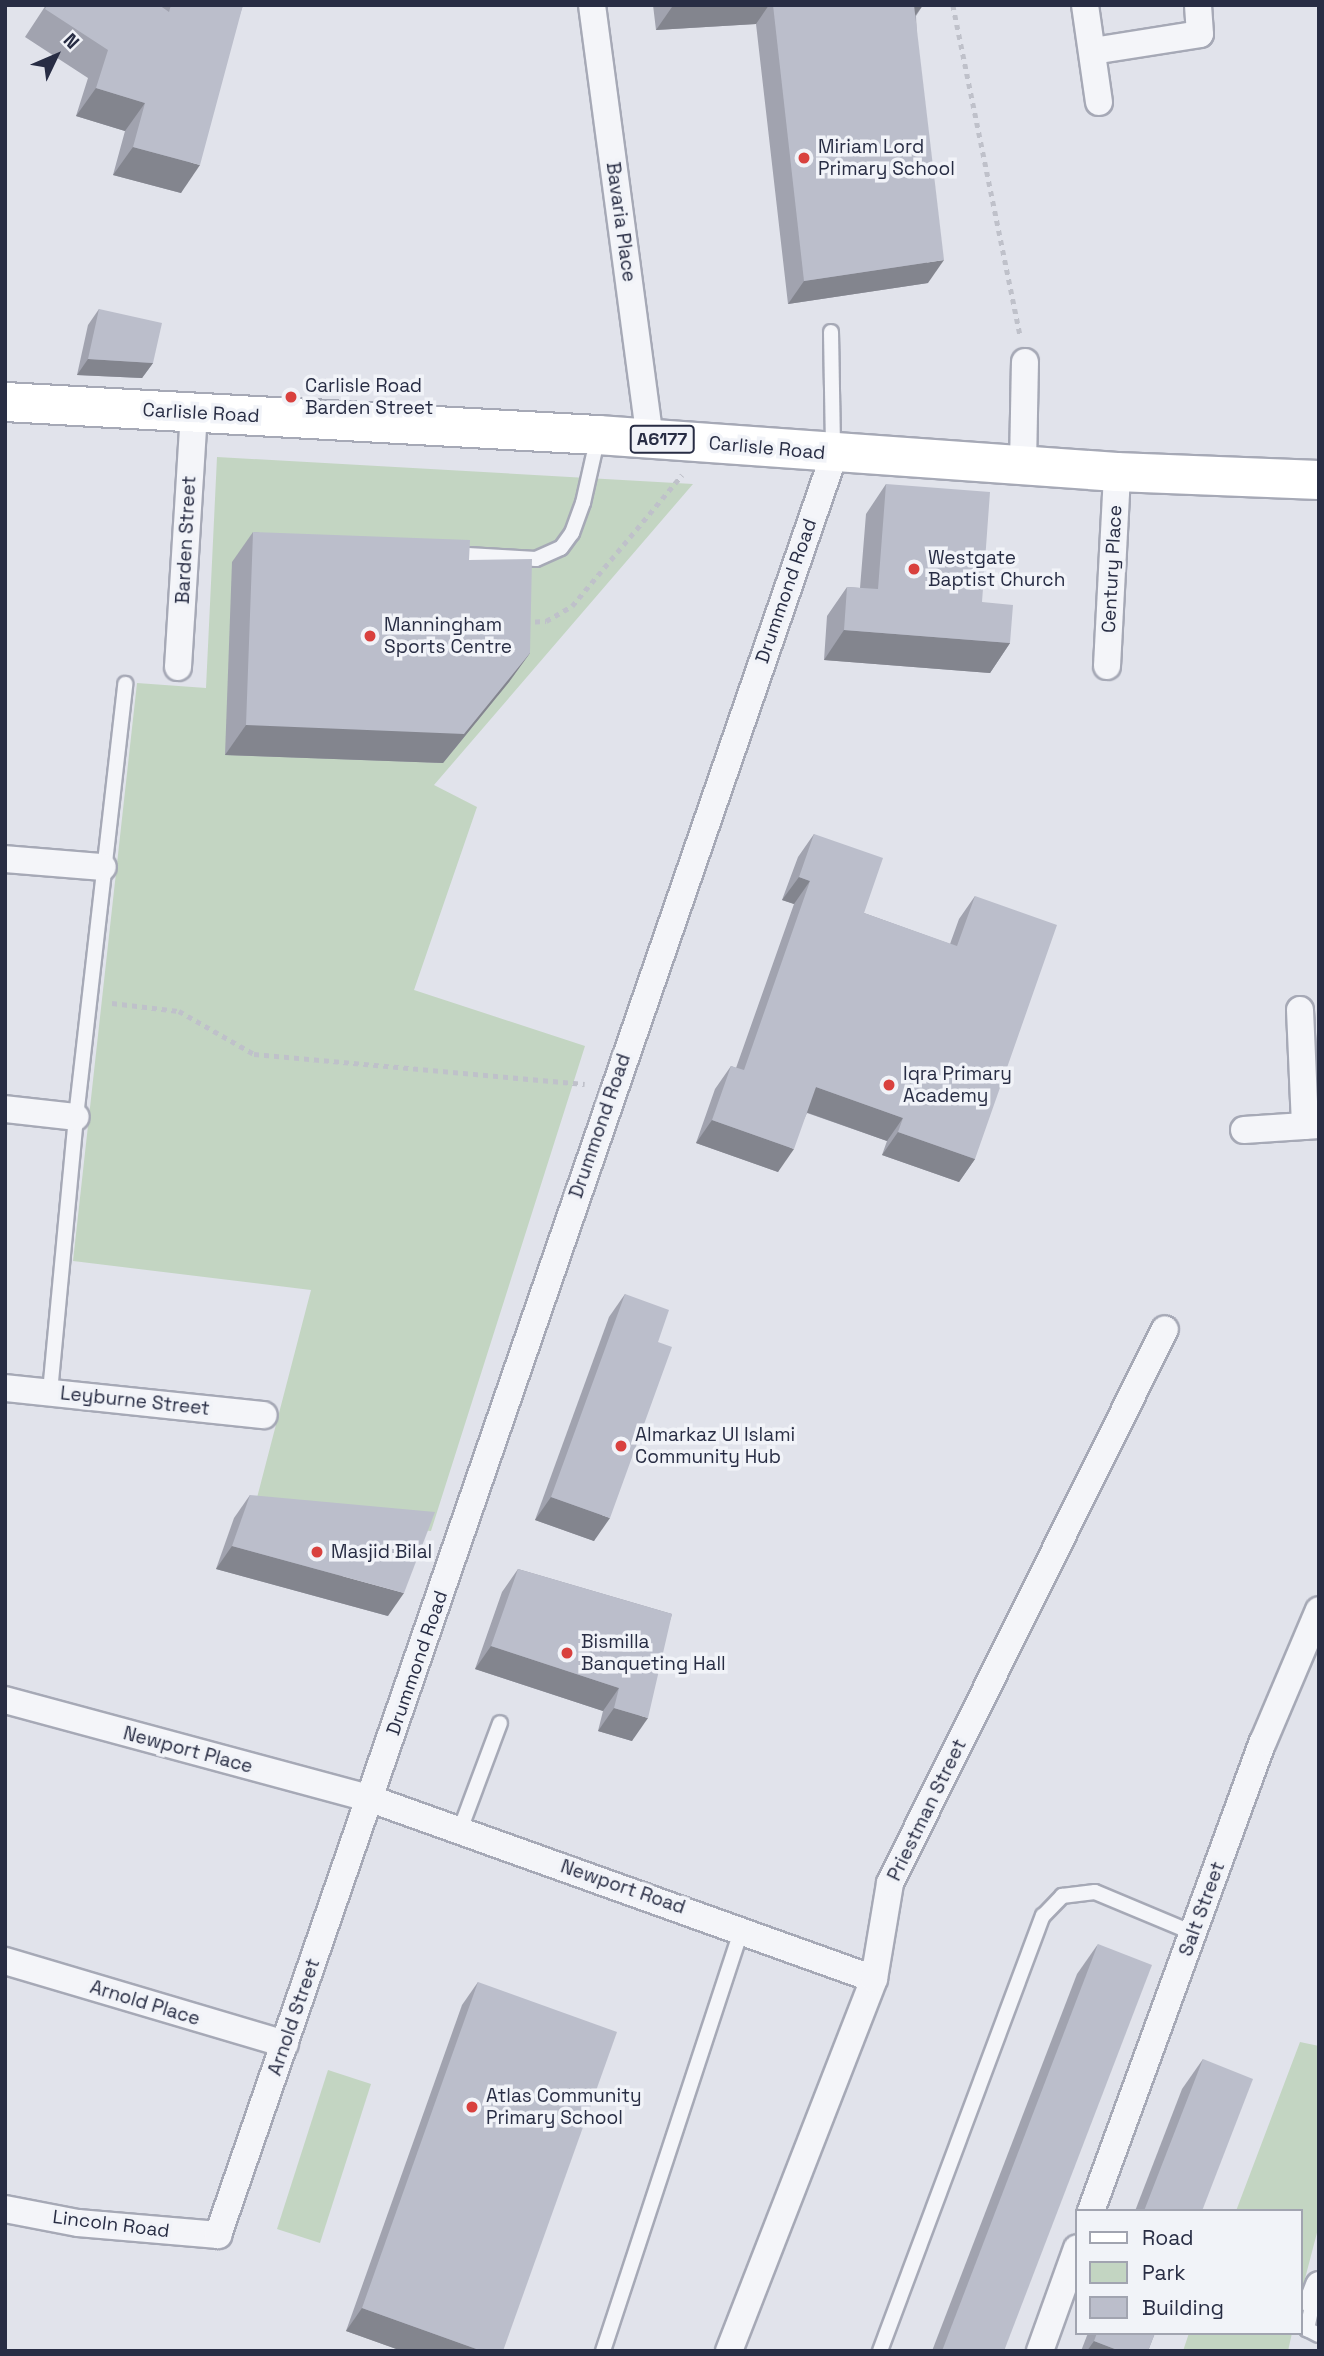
<!DOCTYPE html>
<html>
<head>
<meta charset="utf-8">
<style>
  body { margin:0 }
  #map { position:relative; width:1324px; height:2356px; overflow:hidden; background:#e1e3eb; font-family:"Space Grotesk",sans-serif }
  div>[style] { position:absolute }
  .green>* { inset:0; background:#c3d5c2 }
  .path>* { height:4.5px; margin-top:-2.25px; transform-origin:0; background:repeating-linear-gradient(90deg,#bfc1ca 0 5px,transparent 0 10px) }
  .roads { filter:drop-shadow(2px 0 #a6a9b6) drop-shadow(-2px 0 #a6a9b6) drop-shadow(0 2px #a6a9b6) drop-shadow(0 -2px #a6a9b6) }
  .lane>* { height:14px; margin:-7px; padding:0 7px; transform-origin:7px; border-radius:7px; background:#f4f5f9 }
  .street>* { height:26px; margin:-13px; padding:0 13px; transform-origin:13px; border-radius:13px; background:#f4f5f9 }
  .primary>* { height:38px; margin:-19px; padding:0 19px; transform-origin:19px; border-radius:19px; background:#fff }
  .wall>* { inset:0; background:#a1a3af }
  .shaded-wall>* { inset:0; background:#83858e }
  .building>* { inset:0; background:#bbbecb }
  .dots>* { width:19px; height:19px; translate:-50% -50%; box-sizing:border-box; border:4px solid #f1f3f8; border-radius:50% }
  span { translate:-50% -50%; white-space:nowrap; text-align:center; line-height:1.15; -webkit-text-stroke:7px #f1f3f8; paint-order:stroke }
  .shield-label span { padding:2px 5px; background:#f1f3f8; border:2px solid; border-radius:5px; -webkit-text-stroke-width:0 }
  .shield-label { font-size:18px; color:#282d44; font-weight:700 }
  .poi-label { font-size:19px; color:#282d44 }
  .left { translate:0 -50%; text-align:left }
  .street-label { font-size:19px; color:#282d44 }
  .frame { position:absolute; inset:0; border:7px solid #282d44; pointer-events:none }
  .legend { position:absolute; left:1075px; top:2209px; width:228px; height:126px; box-sizing:border-box; background:#f1f3f8; border:2px solid #a1a4b0; margin:0; padding:9px 12px; list-style:none; font-size:21px; color:#282d44 }
  .legend li { display:flex; align-items:center; gap:14px; height:35px }
  .legend b { width:35px; border:2px solid #a1a4b0 }
  .north { position:absolute; left:21px; top:21px; width:70px; height:70px; -webkit-text-stroke:5px #f1f3f8; paint-order:stroke; rotate:46deg; font-size:19px; font-weight:700; line-height:28px; text-align:center; color:#282d44 }
  .north::after { content:''; display:block; margin:auto; width:24px; height:32px; background:#282d44; clip-path:polygon(50% 0,100% 100%,50% 72%,0 100%) }
</style>
</head>
<body>
<div id="map">
  <div class="green">
    <div style="clip-path:polygon(217px 457px,693px 484px,434px 785px,477px 807px,414px 990px,585px 1046px,431px 1531px,252px 1517px,311px 1290px,73px 1261px,137px 683px,206px 688px)"></div>
    <div style="clip-path:polygon(1300px 2042px,1319px 2046px,1319px 2225px,1301px 2294px,1301px 2211px,1236px 2211px)"></div>
    <div style="clip-path:polygon(328px 2070px,371px 2084px,320px 2243px,277px 2229px)"></div>
    <div style="clip-path:polygon(1189px 2333px,1292px 2333px,1288px 2351px,1183px 2351px)"></div>
  </div>
  <div class="path">
    <div style="left:953px;top:5px;width:336px;rotate:78.5deg"></div>
    <div style="left:525px;top:622px;width:21px;rotate:-3deg"></div>
    <div style="left:546px;top:621px;width:30px;rotate:-30deg"></div>
    <div style="left:572px;top:606px;width:171px;rotate:-50deg"></div>
    <div style="left:112px;top:1003px;width:67px;rotate:6.8deg"></div>
    <div style="left:179px;top:1011px;width:86px;rotate:29.8deg"></div>
    <div style="left:254px;top:1054px;width:332px;rotate:5.2deg"></div>
  </div>
  <div class="roads">
    <div class="lane">
      <div style="left:831px;top:332px;width:118px;rotate:89deg"></div>
      <div style="left:451px;top:554px;width:85px;rotate:3.4deg"></div>
      <div style="left:536px;top:559px;width:27px;rotate:-24deg"></div>
      <div style="left:561px;top:548px;width:19px;rotate:-54deg"></div>
      <div style="left:572px;top:533px;width:32px;rotate:-70deg"></div>
      <div style="left:583px;top:503px;width:69px;rotate:-77.4deg"></div>
      <div style="left:50px;top:1392px;width:276px;rotate:-84.6deg"></div>
      <div style="left:76px;top:1117px;width:436px;rotate:-83.5deg"></div>
      <div style="left:460px;top:1830px;width:114px;rotate:-69.5deg"></div>
      <div style="left:1313px;top:2301px;width:29px;rotate:102deg"></div>
      <div style="left:1307px;top:2329px;width:13px;rotate:27deg"></div>
      <div style="left:603px;top:2351px;width:444px;rotate:-71.8deg"></div>
      <div style="left:880px;top:2351px;width:465px;rotate:-69.5deg"></div>
      <div style="left:1043px;top:1916px;width:28px;rotate:-46deg"></div>
      <div style="left:1062px;top:1896px;width:33px;rotate:-7deg"></div>
      <div style="left:1095px;top:1892px;width:106px;rotate:22.7deg"></div>
    </div>
    <div class="street">
      <div style="left:592px;top:5px;width:437px;rotate:82.4deg"></div>
      <div style="left:1085px;top:5px;width:98px;rotate:81.8deg"></div>
      <div style="left:1093px;top:51px;width:108px;rotate:-9deg"></div>
      <div style="left:1200px;top:34px;width:29px;rotate:-94deg"></div>
      <div style="left:1023px;top:465px;width:103px;rotate:-88.9deg"></div>
      <div style="left:1107px;top:666px;width:194px;rotate:-87deg"></div>
      <div style="left:178px;top:667px;width:255px;rotate:-86.4deg"></div>
      <div style="left:5px;top:859px;width:98px;rotate:4.7deg"></div>
      <div style="left:1300px;top:1010px;width:116px;rotate:87.5deg"></div>
      <div style="left:5px;top:1109px;width:71px;rotate:6.4deg"></div>
      <div style="left:1244px;top:1130px;width:75px;rotate:-3.8deg"></div>
      <div style="left:5px;top:1388px;width:260px;rotate:6deg"></div>
      <div style="left:5px;top:1700px;width:379px;rotate:15.1deg"></div>
      <div style="left:371px;top:1799px;width:534px;rotate:19.69deg"></div>
      <div style="left:5px;top:1961px;width:292px;rotate:16.5deg"></div>
      <div style="left:5px;top:2209px;width:74px;rotate:10.9deg"></div>
      <div style="left:78px;top:2223px;width:141px;rotate:4.9deg"></div>
      <div style="left:218px;top:2235px;width:1884px;rotate:-70.91deg"></div>
      <div style="left:1091px;top:2211px;width:500px;rotate:-69.9deg"></div>
      <div style="left:1263px;top:1742px;width:143px;rotate:-67deg"></div>
      <div style="left:1313px;top:2301px;width:17px;rotate:-69deg"></div>
      <div style="left:729px;top:2351px;width:399px;rotate:-68.7deg"></div>
      <div style="left:874px;top:1979px;width:97px;rotate:-80.5deg"></div>
      <div style="left:890px;top:1883px;width:618px;rotate:-63.6deg"></div>
      <div style="left:1040px;top:2351px;width:109px;rotate:-70.2deg"></div>
    </div>
    <div class="primary">
      <div style="left:5px;top:402px;width:594px;rotate:3.19deg"></div>
      <div style="left:598px;top:435px;width:520px;rotate:4.08deg"></div>
      <div style="left:1117px;top:472px;width:202px;rotate:2.3deg"></div>
    </div>
  </div>
  <div class="wall">
    <div style="clip-path:polygon(46px 5px,243px 5px,181px 193px,113px 175px,125px 131px,76px 116px,88px 78px,25px 37px)"></div>
    <div style="clip-path:polygon(653px 5px,923px 5px,916px 16px,928px 283px,788px 304px,756px 24px,656px 30px)"></div>
    <div style="clip-path:polygon(99px 309px,153px 363px,142px 378px,77px 375px,88px 325px)"></div>
    <div style="clip-path:polygon(886px 484px,982px 602px,1010px 643px,990px 673px,824px 660px,827px 616px,847px 587px,860px 588px,866px 514px)"></div>
    <div style="clip-path:polygon(253px 532px,469px 560px,530px 653px,509px 682px,443px 763px,225px 755px,232px 562px)"></div>
    <div style="clip-path:polygon(814px 834px,864px 913px,950px 944px,959px 919px,975px 896px,975px 1159px,959px 1182px,882px 1155px,887px 1141px,807px 1113px,778px 1172px,696px 1143px,715px 1089px,731px 1066px,736px 1068px,794px 904px,782px 900px,798px 857px)"></div>
    <div style="clip-path:polygon(625px 1294px,658px 1342px,594px 1541px,535px 1520px,609px 1317px)"></div>
    <div style="clip-path:polygon(250px 1495px,388px 1616px,216px 1569px,234px 1518px)"></div>
    <div style="clip-path:polygon(518px 1569px,672px 1614px,632px 1741px,598px 1731px,603px 1711px,475px 1669px,502px 1592px)"></div>
    <div style="clip-path:polygon(1098px 1944px,1004px 2351px,932px 2351px,1077px 1974px)"></div>
    <div style="clip-path:polygon(478px 1982px,503px 2351px,402px 2351px,346px 2331px,462px 2005px)"></div>
    <div style="clip-path:polygon(1203px 2059px,1202px 2211px,1135px 2211px,1182px 2089px)"></div>
    <div style="clip-path:polygon(1088px 2333px,1155px 2333px,1148px 2351px,1081px 2351px)"></div>
  </div>
  <div class="shaded-wall">
    <div style="clip-path:polygon(705px 5px,769px 5px,756px 24px,656px 30px,672px 7px)"></div>
    <div style="clip-path:polygon(913px 5px,923px 5px,909px 24px)"></div>
    <div style="clip-path:polygon(96px 88px,145px 103px,125px 131px,76px 116px)"></div>
    <div style="clip-path:polygon(133px 147px,200px 165px,181px 193px,113px 175px)"></div>
    <div style="clip-path:polygon(944px 260px,928px 283px,788px 304px,804px 281px)"></div>
    <div style="clip-path:polygon(88px 359px,153px 363px,142px 378px,77px 375px)"></div>
    <div style="clip-path:polygon(844px 630px,1010px 643px,990px 673px,824px 660px)"></div>
    <div style="clip-path:polygon(530px 653px,509px 682px,443px 763px,225px 755px,246px 725px)"></div>
    <div style="clip-path:polygon(799px 877px,810px 881px,794px 904px,782px 900px)"></div>
    <div style="clip-path:polygon(816px 1087px,903px 1118px,887px 1141px,800px 1110px)"></div>
    <div style="clip-path:polygon(712px 1120px,794px 1149px,778px 1172px,696px 1143px)"></div>
    <div style="clip-path:polygon(898px 1132px,975px 1159px,959px 1182px,882px 1155px)"></div>
    <div style="clip-path:polygon(551px 1497px,610px 1518px,594px 1541px,535px 1520px)"></div>
    <div style="clip-path:polygon(232px 1546px,404px 1593px,388px 1616px,216px 1569px)"></div>
    <div style="clip-path:polygon(491px 1646px,619px 1688px,603px 1711px,475px 1669px)"></div>
    <div style="clip-path:polygon(614px 1708px,648px 1718px,632px 1741px,598px 1731px)"></div>
    <div style="clip-path:polygon(362px 2308px,482px 2351px,402px 2351px,346px 2331px)"></div>
    <div style="clip-path:polygon(1094px 2341px,1120px 2351px,1087px 2351px)"></div>
  </div>
  <div class="building">
    <div style="clip-path:polygon(47px 5px,159px 5px,169px 12px,171px 5px,243px 5px,200px 165px,133px 147px,145px 103px,96px 88px,108px 50px,45px 9px)"></div>
    <div style="clip-path:polygon(672px 5px,705px 5px,672px 7px)"></div>
    <div style="clip-path:polygon(773px 5px,914px 5px,944px 260px,804px 281px)"></div>
    <div style="clip-path:polygon(99px 309px,162px 323px,153px 363px,88px 359px)"></div>
    <div style="clip-path:polygon(886px 484px,990px 492px,982px 602px,1013px 605px,1010px 643px,844px 630px,847px 587px,878px 589px)"></div>
    <div style="clip-path:polygon(253px 532px,470px 540px,469px 560px,532px 559px,530px 653px,464px 734px,246px 725px)"></div>
    <div style="clip-path:polygon(814px 834px,883px 858px,864px 913px,957px 946px,975px 896px,1057px 925px,975px 1159px,898px 1132px,903px 1118px,816px 1087px,794px 1149px,712px 1120px,731px 1066px,744px 1070px,810px 881px,799px 877px)"></div>
    <div style="clip-path:polygon(625px 1294px,669px 1310px,658px 1342px,672px 1347px,610px 1518px,551px 1497px)"></div>
    <div style="clip-path:polygon(250px 1495px,435px 1512px,404px 1593px,232px 1546px)"></div>
    <div style="clip-path:polygon(518px 1569px,672px 1614px,648px 1718px,614px 1708px,619px 1688px,491px 1646px)"></div>
    <div style="clip-path:polygon(1098px 1944px,1152px 1965px,1004px 2351px,942px 2351px)"></div>
    <div style="clip-path:polygon(478px 1982px,617px 2032px,503px 2351px,482px 2351px,362px 2308px)"></div>
    <div style="clip-path:polygon(1203px 2059px,1253px 2079px,1202px 2211px,1144px 2211px)"></div>
    <div style="clip-path:polygon(1097px 2333px,1155px 2333px,1148px 2351px,1120px 2351px,1094px 2341px)"></div>
  </div>
  <div class="dots">
    <div style="left:804px;top:158px;background:#d9413e"></div>
    <div style="left:291px;top:397px;background:#d9413e"></div>
    <div style="left:914px;top:569px;background:#d9413e"></div>
    <div style="left:370px;top:636px;background:#d9413e"></div>
    <div style="left:889px;top:1085px;background:#d9413e"></div>
    <div style="left:621px;top:1446px;background:#d9413e"></div>
    <div style="left:317px;top:1552px;background:#d9413e"></div>
    <div style="left:567px;top:1653px;background:#d9413e"></div>
    <div style="left:472px;top:2107px;background:#d9413e"></div>
  </div>
  <div class="shield-label">
    <span style="left:662px;top:439px">A6177</span>
  </div>
  <div class="poi-label">
    <span class="left" style="left:818px;top:158px">Miriam Lord<br>Primary School</span>
    <span class="left" style="left:305px;top:397px">Carlisle Road<br>Barden Street</span>
    <span class="left" style="left:928px;top:569px">Westgate<br>Baptist Church</span>
    <span class="left" style="left:384px;top:636px">Manningham<br>Sports Centre</span>
    <span class="left" style="left:903px;top:1085px">Iqra Primary<br>Academy</span>
    <span class="left" style="left:635px;top:1446px">Almarkaz Ul Islami<br>Community Hub</span>
    <span class="left" style="left:331px;top:1552px">Masjid Bilal</span>
    <span class="left" style="left:581px;top:1653px">Bismilla<br>Banqueting Hall</span>
    <span class="left" style="left:486px;top:2107px">Atlas Community<br>Primary School</span>
  </div>
  <div class="street-label">
    <span style="left:621px;top:222px;rotate:82deg">Bavaria Place</span>
    <span style="left:201px;top:413px;rotate:3deg">Carlisle Road</span>
    <span style="left:767px;top:448px;rotate:5deg">Carlisle Road</span>
    <span style="left:186px;top:540px;rotate:-87deg">Barden Street</span>
    <span style="left:1112px;top:569px;rotate:-87deg">Century Place</span>
    <span style="left:786px;top:591px;rotate:-71deg">Drummond Road</span>
    <span style="left:600px;top:1126px;rotate:-71deg">Drummond Road</span>
    <span style="left:135px;top:1401px;rotate:6deg">Leyburne Street</span>
    <span style="left:417px;top:1663px;rotate:-71deg">Drummond Road</span>
    <span style="left:188px;top:1750px;rotate:15deg">Newport Place</span>
    <span style="left:927px;top:1810px;rotate:-64deg">Priestman Street</span>
    <span style="left:623px;top:1887px;rotate:19deg">Newport Road</span>
    <span style="left:1202px;top:1909px;rotate:-70deg">Salt Street</span>
    <span style="left:145px;top:2003px;rotate:17deg">Arnold Place</span>
    <span style="left:294px;top:2017px;rotate:-71deg">Arnold Street</span>
    <span style="left:111px;top:2224px;rotate:7deg">Lincoln Road</span>
  </div>
  <div class="frame"></div>
  <ul class="legend">
  <li><b style="height:9px;background:#fff"></b>Road</li>
  <li><b style="height:19px;background:#c3d5c2"></b>Park</li>
  <li><b style="height:19px;background:#bbbecb"></b>Building</li>
  </ul>
  <div class="north">N</div>
</div>
</body>
</html>
